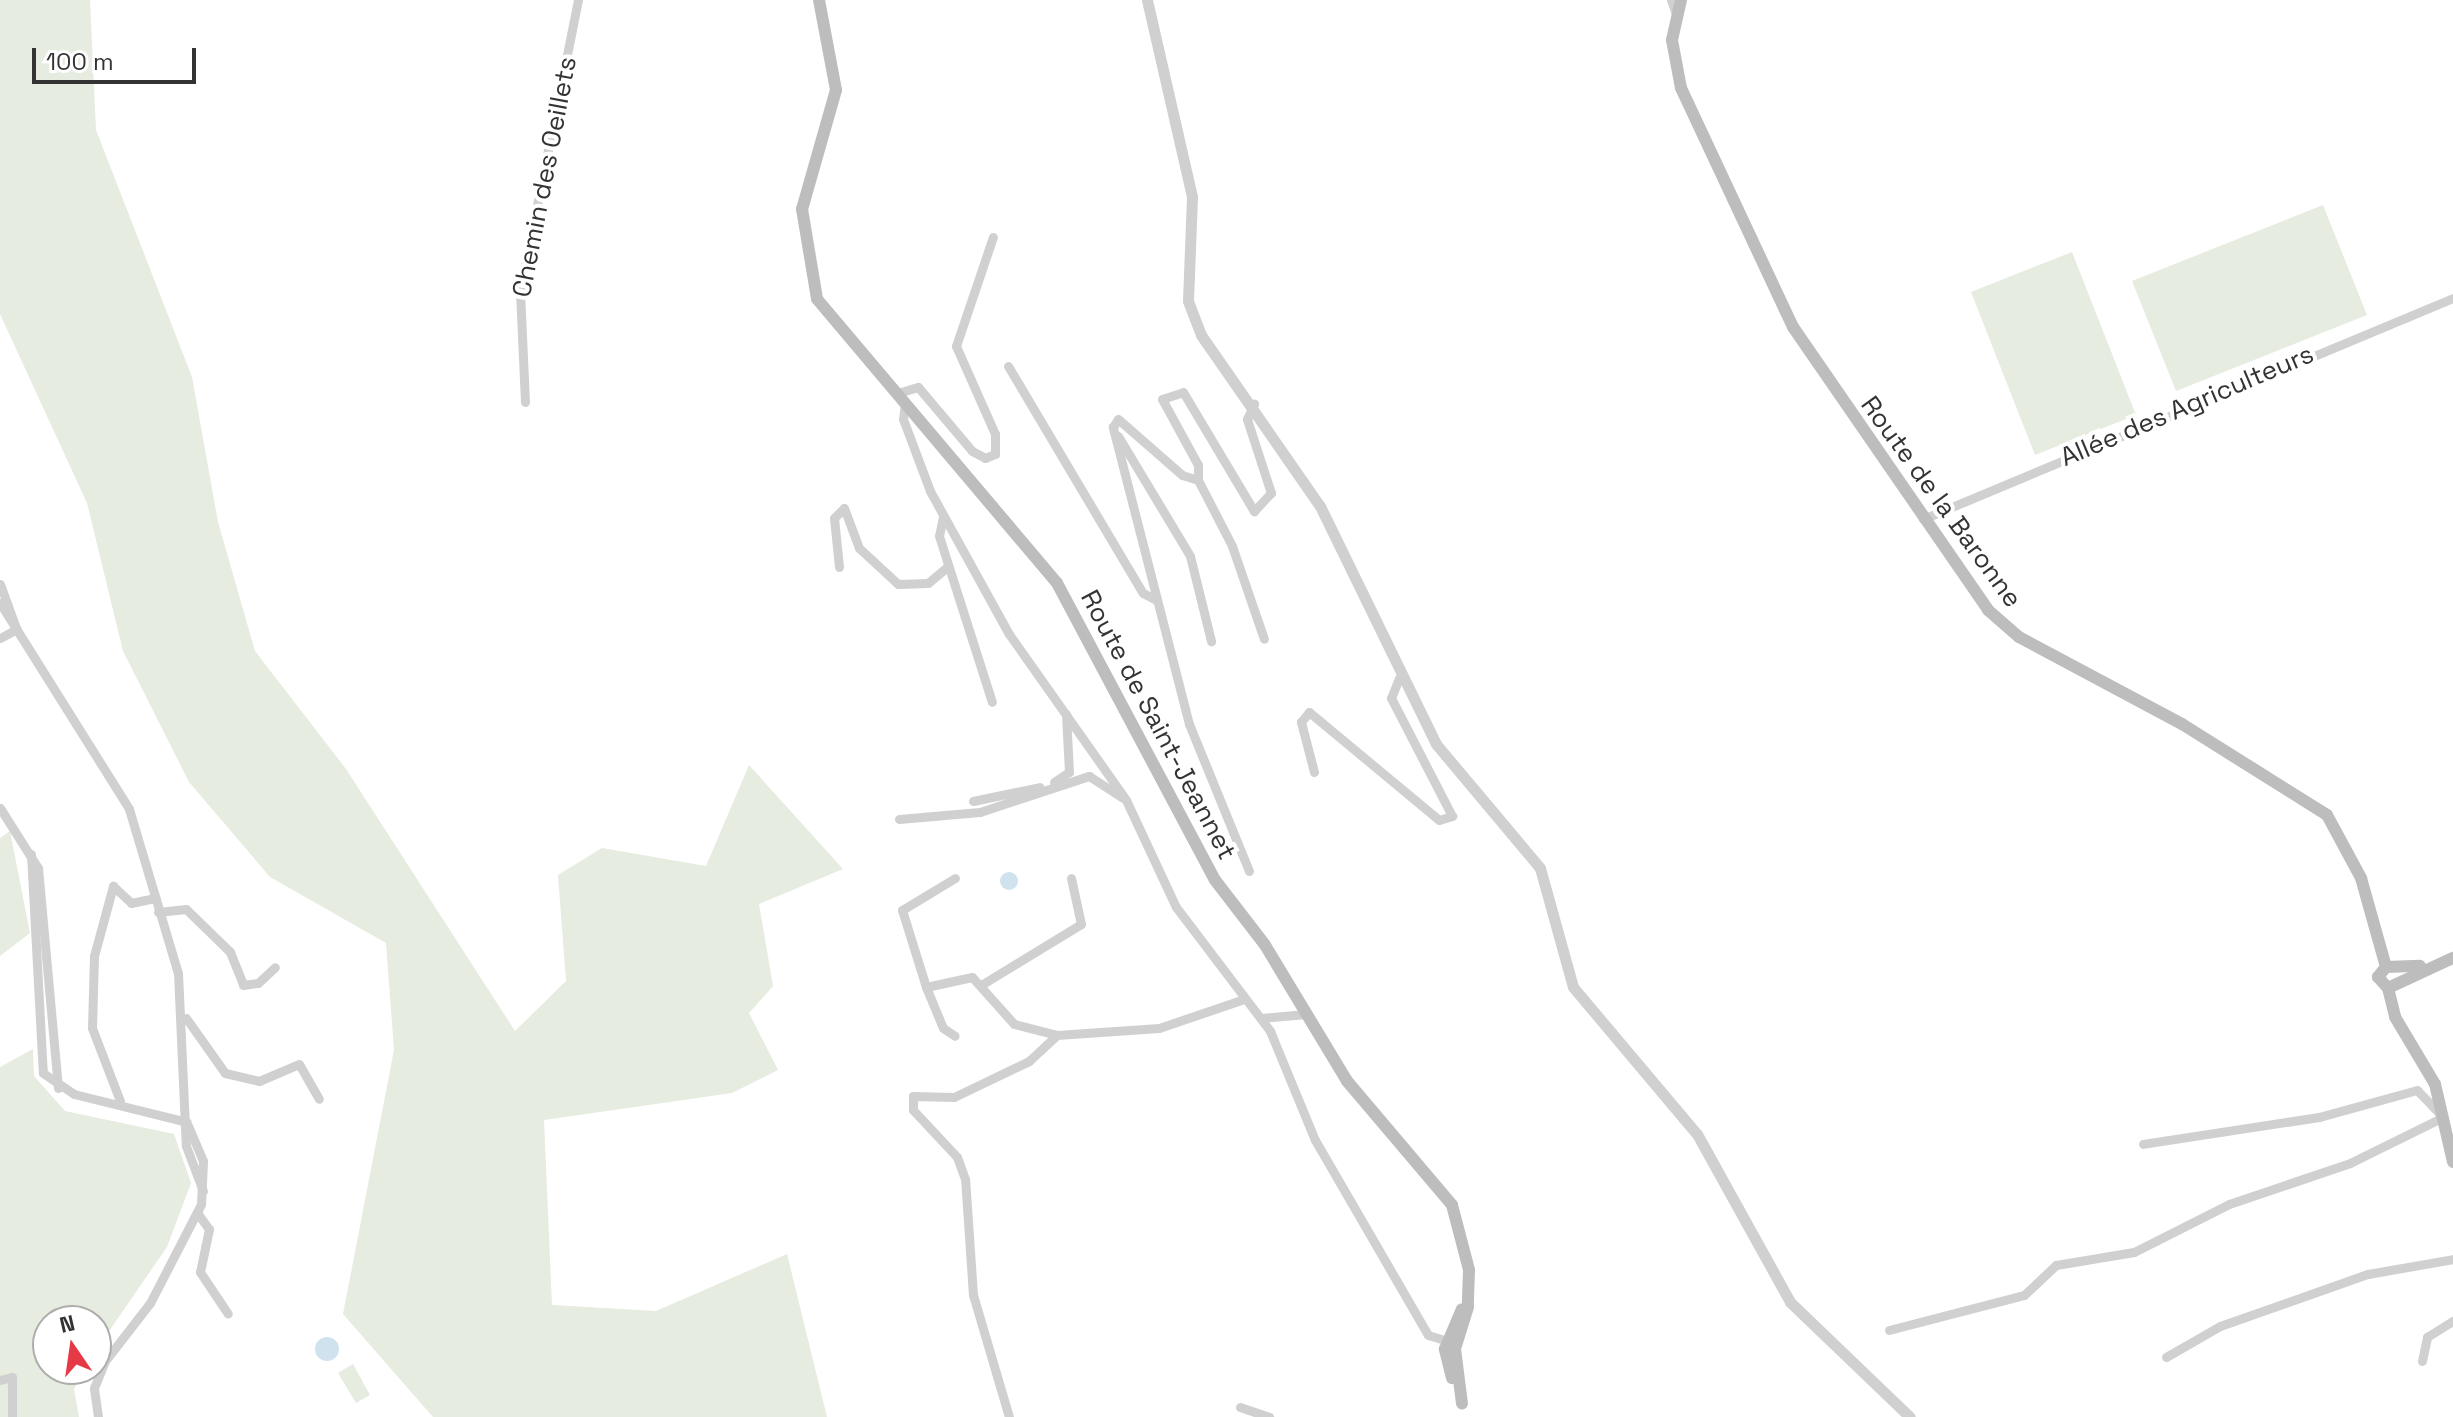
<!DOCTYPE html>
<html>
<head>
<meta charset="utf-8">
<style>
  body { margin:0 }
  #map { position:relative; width:2453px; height:1417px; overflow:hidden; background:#fff; font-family:"Space Grotesk",sans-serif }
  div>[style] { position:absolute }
  .green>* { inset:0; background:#e6ecdf }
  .water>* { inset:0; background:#cfe2ee }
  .round { border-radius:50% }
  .minor>* { height:9px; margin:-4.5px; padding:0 4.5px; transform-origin:4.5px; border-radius:4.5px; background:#d0d0d0 }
  .tertiary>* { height:11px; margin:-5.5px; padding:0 5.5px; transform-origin:5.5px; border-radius:5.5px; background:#d0d0d0 }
  .secondary>* { height:12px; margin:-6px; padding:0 6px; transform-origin:6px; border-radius:6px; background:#bdbdbd }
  span { translate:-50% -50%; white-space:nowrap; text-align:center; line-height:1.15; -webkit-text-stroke:8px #fff; paint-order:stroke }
  .street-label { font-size:26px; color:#333 }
  .north { position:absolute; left:32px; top:1305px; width:80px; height:80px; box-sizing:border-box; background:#fff; border:2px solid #adadad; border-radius:50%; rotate:347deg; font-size:22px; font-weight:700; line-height:32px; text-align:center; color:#333 }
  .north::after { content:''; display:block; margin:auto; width:28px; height:36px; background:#e63946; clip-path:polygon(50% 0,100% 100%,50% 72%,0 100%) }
  .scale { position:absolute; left:32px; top:48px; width:164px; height:36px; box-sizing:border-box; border:4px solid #333; border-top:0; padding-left:10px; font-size:24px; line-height:28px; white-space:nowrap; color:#333; -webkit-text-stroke:6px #fff; paint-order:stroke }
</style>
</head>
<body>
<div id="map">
  <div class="green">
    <div style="clip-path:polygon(0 0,90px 0,96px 130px,192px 377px,218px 522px,255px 651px,346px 769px,515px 1031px,566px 981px,558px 875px,602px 848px,706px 866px,749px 765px,843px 869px,759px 904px,773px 986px,749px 1013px,778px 1070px,732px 1093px,544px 1120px,552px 1305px,656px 1311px,787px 1254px,827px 1417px,433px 1417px,343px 1314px,394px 1050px,386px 943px,270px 877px,189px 782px,123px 651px,87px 503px,0 314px)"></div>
    <div style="clip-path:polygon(2323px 205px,2367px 315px,2176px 391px,2132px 281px)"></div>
    <div style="clip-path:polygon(2072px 252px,2136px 415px,2035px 455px,1971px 292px)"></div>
    <div style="clip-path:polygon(10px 831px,30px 933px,0 956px,0 838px)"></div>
    <div style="clip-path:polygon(33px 1049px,34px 1076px,65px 1111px,174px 1134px,191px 1183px,167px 1247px,96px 1350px,96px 1321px,48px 1321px,48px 1369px,85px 1369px,74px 1389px,79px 1417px,0 1417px,0 1067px)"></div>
    <div style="clip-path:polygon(353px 1364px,370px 1395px,356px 1403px,338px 1373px)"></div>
  </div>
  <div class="water">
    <div class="round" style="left:1000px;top:872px;width:18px;height:18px"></div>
    <div class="round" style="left:315px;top:1337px;width:24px;height:24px"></div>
  </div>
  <div class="minor">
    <div style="left:1671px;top:0;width:15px;rotate:70deg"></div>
    <div style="left:1008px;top:366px;width:264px;rotate:59.3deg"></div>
    <div style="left:1143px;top:593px;width:15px;rotate:28deg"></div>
    <div style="left:898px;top:393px;width:21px;rotate:-17deg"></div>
    <div style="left:918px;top:387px;width:84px;rotate:49.8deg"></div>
    <div style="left:972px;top:451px;width:15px;rotate:28deg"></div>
    <div style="left:985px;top:458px;width:11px;rotate:-22deg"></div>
    <div style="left:995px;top:454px;width:20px;rotate:-90deg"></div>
    <div style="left:995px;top:434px;width:96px;rotate:-113.9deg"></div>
    <div style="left:956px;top:346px;width:115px;rotate:-71.3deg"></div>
    <div style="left:525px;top:402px;width:112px;rotate:-92.6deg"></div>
    <div style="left:520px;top:290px;width:296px;rotate:-78.7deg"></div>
    <div style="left:905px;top:403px;width:16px;rotate:97deg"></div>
    <div style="left:903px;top:419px;width:77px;rotate:69.4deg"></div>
    <div style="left:930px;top:491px;width:163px;rotate:61.1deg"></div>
    <div style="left:1009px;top:634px;width:203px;rotate:54.8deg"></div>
    <div style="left:1126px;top:800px;width:118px;rotate:65deg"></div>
    <div style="left:1176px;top:907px;width:156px;rotate:52.8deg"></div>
    <div style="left:1270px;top:1031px;width:118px;rotate:67.6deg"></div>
    <div style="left:1315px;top:1140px;width:225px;rotate:59.9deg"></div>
    <div style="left:1428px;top:1335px;width:24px;rotate:17deg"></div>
    <div style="left:1118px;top:436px;width:140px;rotate:59deg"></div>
    <div style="left:1190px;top:556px;width:88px;rotate:76.1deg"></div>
    <div style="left:1198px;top:480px;width:74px;rotate:62.7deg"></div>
    <div style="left:1232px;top:546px;width:98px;rotate:71deg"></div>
    <div style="left:943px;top:517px;width:19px;rotate:102deg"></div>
    <div style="left:939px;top:536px;width:174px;rotate:72.3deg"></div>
    <div style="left:1923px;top:519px;width:574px;rotate:-22.64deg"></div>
    <div style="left:839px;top:567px;width:49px;rotate:-95.8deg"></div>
    <div style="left:834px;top:518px;width:14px;rotate:-45deg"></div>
    <div style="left:844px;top:508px;width:43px;rotate:69.4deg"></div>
    <div style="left:859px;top:548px;width:53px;rotate:42.7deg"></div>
    <div style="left:898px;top:584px;width:30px;rotate:-2deg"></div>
    <div style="left:928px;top:583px;width:26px;rotate:-40deg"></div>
    <div style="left:0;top:584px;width:47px;rotate:70deg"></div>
    <div style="left:0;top:603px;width:243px;rotate:57.9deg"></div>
    <div style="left:129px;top:809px;width:171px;rotate:73.4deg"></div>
    <div style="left:178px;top:973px;width:173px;rotate:87.4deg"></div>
    <div style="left:186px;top:1146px;width:48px;rotate:69.3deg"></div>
    <div style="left:0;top:638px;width:19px;rotate:-28deg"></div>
    <div style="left:1314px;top:772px;width:52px;rotate:-104.6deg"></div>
    <div style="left:1301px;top:722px;width:13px;rotate:-51deg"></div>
    <div style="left:1309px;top:712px;width:169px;rotate:39.7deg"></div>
    <div style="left:1439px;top:820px;width:14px;rotate:-17deg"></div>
    <div style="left:1452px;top:816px;width:133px;rotate:-117.3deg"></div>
    <div style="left:1391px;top:698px;width:22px;rotate:-68deg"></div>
    <div style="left:1054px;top:782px;width:18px;rotate:-34deg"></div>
    <div style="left:1069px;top:772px;width:58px;rotate:-93deg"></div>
    <div style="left:973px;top:801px;width:68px;rotate:-11.8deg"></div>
    <div style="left:0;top:808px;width:71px;rotate:57.7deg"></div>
    <div style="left:38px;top:868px;width:221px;rotate:84.8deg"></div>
    <div style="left:899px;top:819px;width:81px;rotate:-4.9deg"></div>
    <div style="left:980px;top:812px;width:115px;rotate:-18.3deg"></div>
    <div style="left:1089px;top:776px;width:40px;rotate:32.9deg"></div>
    <div style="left:31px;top:854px;width:219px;rotate:86.9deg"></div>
    <div style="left:43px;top:1073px;width:37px;rotate:34deg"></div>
    <div style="left:74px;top:1094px;width:116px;rotate:13.9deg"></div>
    <div style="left:1249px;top:871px;width:159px;rotate:-112.2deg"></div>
    <div style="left:1189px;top:724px;width:307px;rotate:-104.4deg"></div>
    <div style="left:1113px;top:427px;width:9px;rotate:-58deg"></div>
    <div style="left:1118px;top:419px;width:85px;rotate:41.2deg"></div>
    <div style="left:1182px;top:475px;width:17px;rotate:17deg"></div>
    <div style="left:1198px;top:480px;width:15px;rotate:-90deg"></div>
    <div style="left:1198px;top:465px;width:75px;rotate:-118.6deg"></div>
    <div style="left:1162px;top:399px;width:22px;rotate:-18deg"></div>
    <div style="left:1183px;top:392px;width:139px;rotate:59.2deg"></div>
    <div style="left:1254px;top:511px;width:25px;rotate:-47deg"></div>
    <div style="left:1271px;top:493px;width:78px;rotate:-108deg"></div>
    <div style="left:1247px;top:419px;width:17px;rotate:-65deg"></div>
    <div style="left:955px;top:878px;width:62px;rotate:148.9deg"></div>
    <div style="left:902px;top:910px;width:81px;rotate:72.7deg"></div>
    <div style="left:926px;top:987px;width:47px;rotate:-12.3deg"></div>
    <div style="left:972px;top:977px;width:63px;rotate:48.2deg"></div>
    <div style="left:1014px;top:1024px;width:44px;rotate:14.3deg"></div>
    <div style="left:158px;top:912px;width:28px;rotate:-6deg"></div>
    <div style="left:186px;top:909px;width:62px;rotate:44.3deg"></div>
    <div style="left:230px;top:952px;width:35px;rotate:68deg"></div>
    <div style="left:243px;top:985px;width:15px;rotate:-8deg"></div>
    <div style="left:258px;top:983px;width:23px;rotate:-43deg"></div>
    <div style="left:981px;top:985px;width:117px;rotate:-31.4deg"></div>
    <div style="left:1081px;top:924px;width:47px;rotate:-102.3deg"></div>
    <div style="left:926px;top:987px;width:44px;rotate:67.5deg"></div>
    <div style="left:943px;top:1028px;width:14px;rotate:34deg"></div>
    <div style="left:186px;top:1018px;width:67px;rotate:54.7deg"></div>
    <div style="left:225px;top:1073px;width:35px;rotate:13deg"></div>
    <div style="left:259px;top:1081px;width:43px;rotate:-23deg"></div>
    <div style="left:299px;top:1064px;width:40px;rotate:60.3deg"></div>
    <div style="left:1261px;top:1018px;width:45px;rotate:-5.1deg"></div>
    <div style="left:120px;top:1101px;width:78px;rotate:-111deg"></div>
    <div style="left:92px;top:1028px;width:72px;rotate:-88.4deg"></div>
    <div style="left:94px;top:956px;width:73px;rotate:-74.8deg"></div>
    <div style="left:113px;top:886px;width:25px;rotate:43deg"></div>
    <div style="left:131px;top:903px;width:25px;rotate:-12deg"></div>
    <div style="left:198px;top:1214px;width:19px;rotate:54deg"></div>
    <div style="left:209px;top:1229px;width:44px;rotate:101.8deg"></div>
    <div style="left:200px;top:1272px;width:50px;rotate:56.3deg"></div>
    <div style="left:1889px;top:1330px;width:139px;rotate:-14.5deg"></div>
    <div style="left:2024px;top:1295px;width:44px;rotate:-43.2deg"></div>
    <div style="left:2056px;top:1265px;width:79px;rotate:-9.5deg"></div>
    <div style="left:2134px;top:1252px;width:106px;rotate:-26.8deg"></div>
    <div style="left:2229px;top:1204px;width:128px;rotate:-18.7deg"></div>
    <div style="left:2350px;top:1163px;width:104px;rotate:-26.3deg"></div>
    <div style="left:2443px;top:1117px;width:37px;rotate:-134deg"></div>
    <div style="left:2417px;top:1090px;width:102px;rotate:164.6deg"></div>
    <div style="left:2319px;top:1117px;width:178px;rotate:171.3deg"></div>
    <div style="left:2166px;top:1357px;width:62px;rotate:-29.9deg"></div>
    <div style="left:2220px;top:1326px;width:157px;rotate:-19.4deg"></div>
    <div style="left:2368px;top:1274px;width:86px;rotate:-10deg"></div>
    <div style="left:2422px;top:1361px;width:25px;rotate:-78deg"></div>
    <div style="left:2427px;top:1337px;width:31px;rotate:-32deg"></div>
    <div style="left:0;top:1380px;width:12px;rotate:-14deg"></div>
    <div style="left:12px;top:1377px;width:40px;rotate:90deg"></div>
    <div style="left:1240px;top:1407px;width:31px;rotate:19deg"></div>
    <div style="left:98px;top:1417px;width:29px;rotate:-98deg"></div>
    <div style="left:94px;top:1388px;width:29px;rotate:-68deg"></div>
    <div style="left:105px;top:1361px;width:73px;rotate:-52.2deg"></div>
    <div style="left:150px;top:1303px;width:111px;rotate:-62.7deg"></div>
    <div style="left:201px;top:1204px;width:43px;rotate:-87.3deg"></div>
    <div style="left:203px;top:1161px;width:39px;rotate:-113deg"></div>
    <div style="left:1009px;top:1417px;width:127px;rotate:-106.4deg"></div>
    <div style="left:973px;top:1295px;width:116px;rotate:-93.9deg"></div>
    <div style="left:965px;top:1179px;width:23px;rotate:-110deg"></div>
    <div style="left:957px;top:1157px;width:64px;rotate:-133.1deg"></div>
    <div style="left:913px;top:1110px;width:14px;rotate:-90deg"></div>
    <div style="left:913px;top:1096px;width:41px;rotate:1.4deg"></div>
    <div style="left:954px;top:1097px;width:83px;rotate:-25.6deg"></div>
    <div style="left:1029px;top:1061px;width:38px;rotate:-43deg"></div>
    <div style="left:1057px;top:1035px;width:102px;rotate:-3.9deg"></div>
    <div style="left:1159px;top:1028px;width:90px;rotate:-18.8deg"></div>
  </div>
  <div class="tertiary">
    <div style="left:1147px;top:0;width:202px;rotate:77.1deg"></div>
    <div style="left:1192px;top:197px;width:104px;rotate:92.2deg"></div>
    <div style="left:1188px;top:301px;width:36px;rotate:69deg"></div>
    <div style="left:1201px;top:335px;width:208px;rotate:55.2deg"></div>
    <div style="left:1320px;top:506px;width:265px;rotate:64deg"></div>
    <div style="left:1436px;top:744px;width:162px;rotate:50deg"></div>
    <div style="left:1540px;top:868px;width:123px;rotate:74.5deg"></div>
    <div style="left:1573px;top:987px;width:192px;rotate:49.9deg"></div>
    <div style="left:1697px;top:1134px;width:192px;rotate:61deg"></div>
    <div style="left:1790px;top:1302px;width:166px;rotate:43.8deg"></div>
  </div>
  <div class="secondary">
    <div style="left:819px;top:0;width:92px;rotate:79.3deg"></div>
    <div style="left:836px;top:90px;width:124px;rotate:105.9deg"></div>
    <div style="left:802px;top:209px;width:91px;rotate:80.5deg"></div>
    <div style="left:817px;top:299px;width:372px;rotate:49.8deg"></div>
    <div style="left:1057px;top:583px;width:336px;rotate:62deg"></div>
    <div style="left:1215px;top:880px;width:82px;rotate:52.4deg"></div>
    <div style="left:1265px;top:945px;width:159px;rotate:58.9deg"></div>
    <div style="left:1347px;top:1081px;width:162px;rotate:49.7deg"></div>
    <div style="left:1452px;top:1205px;width:67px;rotate:75.3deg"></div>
    <div style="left:1469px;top:1270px;width:37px;rotate:92deg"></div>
    <div style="left:1468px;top:1307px;width:44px;rotate:107.2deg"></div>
    <div style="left:1455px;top:1349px;width:55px;rotate:82.7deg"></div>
    <div style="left:1681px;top:0;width:41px;rotate:102.7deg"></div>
    <div style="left:1672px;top:40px;width:49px;rotate:79.4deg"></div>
    <div style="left:1681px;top:88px;width:264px;rotate:64.9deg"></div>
    <div style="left:1793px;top:327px;width:344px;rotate:55.4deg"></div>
    <div style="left:1988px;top:610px;width:41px;rotate:41.1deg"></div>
    <div style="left:2019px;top:637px;width:185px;rotate:28.1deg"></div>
    <div style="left:2182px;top:724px;width:171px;rotate:32.1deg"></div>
    <div style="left:2327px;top:815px;width:72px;rotate:61.6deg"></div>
    <div style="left:2361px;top:878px;width:92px;rotate:74.3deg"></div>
    <div style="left:2386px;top:967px;width:34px;rotate:-2deg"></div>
    <div style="left:2386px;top:967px;width:13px;rotate:129deg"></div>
    <div style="left:2378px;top:977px;width:15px;rotate:48deg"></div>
    <div style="left:2388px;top:988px;width:30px;rotate:76deg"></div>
    <div style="left:2395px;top:1017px;width:78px;rotate:59.2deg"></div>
    <div style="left:2435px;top:1084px;width:80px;rotate:77deg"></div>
    <div style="left:2388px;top:988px;width:72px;rotate:-24.8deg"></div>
    <div style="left:1452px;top:1378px;width:30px;rotate:-104deg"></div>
    <div style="left:1445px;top:1349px;width:43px;rotate:-67deg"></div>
  </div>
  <div class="street-label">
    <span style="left:545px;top:177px;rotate:-79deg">Chemin des Oeillets</span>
    <span style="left:2187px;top:406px;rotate:-23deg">Allée des Agriculteurs</span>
    <span style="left:1941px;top:502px;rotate:54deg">Route de la Baronne</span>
    <span style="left:1158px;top:725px;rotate:62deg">Route de Saint-Jeannet</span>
  </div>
  <div class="north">N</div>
  <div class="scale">100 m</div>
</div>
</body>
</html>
